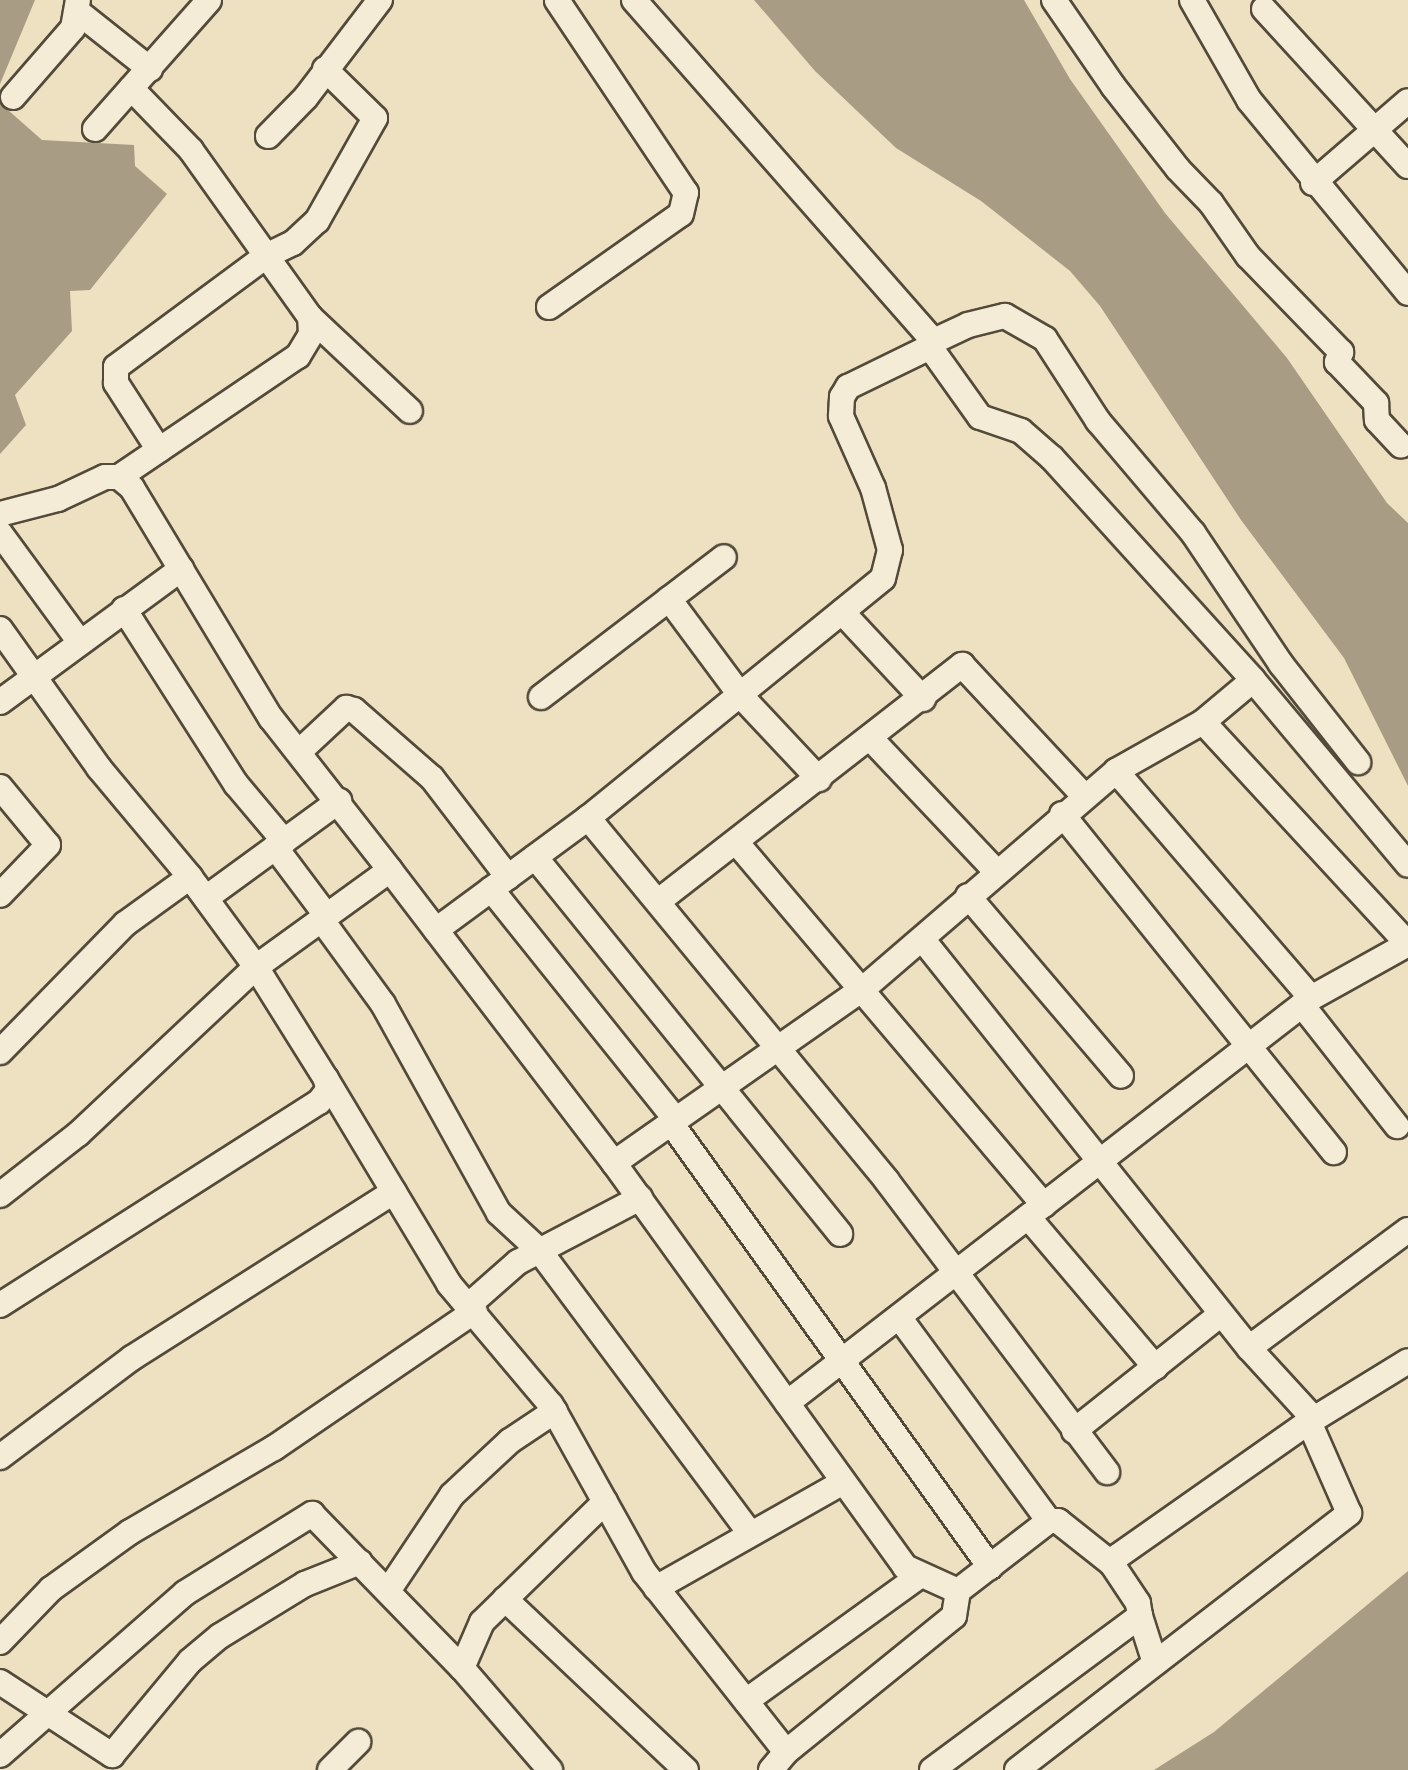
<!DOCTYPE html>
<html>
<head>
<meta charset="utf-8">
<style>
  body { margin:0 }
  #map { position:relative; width:1408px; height:1770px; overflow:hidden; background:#eee1c1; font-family:"Libre Caslon Text",serif }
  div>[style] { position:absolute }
  .water>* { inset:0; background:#a89d84 }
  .roads { filter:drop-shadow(2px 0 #544a3a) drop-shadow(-2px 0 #544a3a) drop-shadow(0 2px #544a3a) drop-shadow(0 -2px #544a3a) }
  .minor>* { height:24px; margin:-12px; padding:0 12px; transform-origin:12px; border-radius:12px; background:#f4ecd7 }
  span { translate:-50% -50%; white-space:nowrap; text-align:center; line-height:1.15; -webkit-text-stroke:8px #f4ecd7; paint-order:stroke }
</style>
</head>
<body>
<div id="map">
  <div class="water">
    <div style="clip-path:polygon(0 0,35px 0,0 84px)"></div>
    <div style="clip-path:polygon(754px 0,1024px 0,1070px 79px,1165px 213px,1287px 358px,1387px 503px,1408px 523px,1408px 786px,1344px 658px,1241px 520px,1100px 306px,1070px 271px,981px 201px,896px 148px,815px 71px)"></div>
    <div style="clip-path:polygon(0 103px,42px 140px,134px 145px,135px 166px,167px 194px,90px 290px,70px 291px,72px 331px,15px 395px,26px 425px,0 454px)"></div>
    <div style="clip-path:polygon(1408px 1571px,1408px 1770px,1154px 1770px,1214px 1732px)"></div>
  </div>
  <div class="roads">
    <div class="minor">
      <div style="left:634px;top:0;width:454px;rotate:48.7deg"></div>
      <div style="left:934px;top:341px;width:7px;rotate:124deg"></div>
      <div style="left:930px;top:347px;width:86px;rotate:54.5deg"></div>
      <div style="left:980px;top:417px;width:43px;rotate:18.9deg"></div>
      <div style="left:1021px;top:431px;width:41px;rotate:41.1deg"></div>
      <div style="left:1052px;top:458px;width:299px;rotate:47.8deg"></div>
      <div style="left:1253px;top:680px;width:241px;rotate:50deg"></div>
      <div style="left:1054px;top:0;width:104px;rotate:55.5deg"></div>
      <div style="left:1113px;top:86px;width:105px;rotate:51.9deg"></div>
      <div style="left:1178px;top:169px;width:47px;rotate:45.9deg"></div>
      <div style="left:1211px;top:203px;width:65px;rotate:55.1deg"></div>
      <div style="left:1248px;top:256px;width:134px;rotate:45.9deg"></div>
      <div style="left:1341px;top:352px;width:11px;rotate:112deg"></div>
      <div style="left:1337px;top:362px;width:57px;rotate:46.4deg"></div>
      <div style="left:1376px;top:403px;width:17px;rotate:87deg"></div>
      <div style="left:1377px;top:420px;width:35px;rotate:47deg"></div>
      <div style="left:1192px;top:0;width:115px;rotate:60.3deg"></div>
      <div style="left:1249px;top:100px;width:250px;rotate:50.5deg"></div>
      <div style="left:1264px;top:9px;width:213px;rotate:47.5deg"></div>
      <div style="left:78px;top:12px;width:92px;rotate:38.4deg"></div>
      <div style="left:13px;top:97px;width:91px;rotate:-49deg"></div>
      <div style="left:73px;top:28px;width:28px;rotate:-80deg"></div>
      <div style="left:95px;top:129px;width:172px;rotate:-48.5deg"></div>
      <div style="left:268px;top:136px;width:54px;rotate:-45.7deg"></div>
      <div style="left:306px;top:97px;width:122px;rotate:-52.7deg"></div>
      <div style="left:1313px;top:183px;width:125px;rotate:-40.8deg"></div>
      <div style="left:549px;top:307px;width:161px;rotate:-35.2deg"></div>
      <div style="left:681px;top:214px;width:22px;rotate:-77deg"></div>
      <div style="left:686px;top:193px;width:232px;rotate:-123.8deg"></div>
      <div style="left:310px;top:317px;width:137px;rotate:43.2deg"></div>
      <div style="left:934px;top:341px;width:38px;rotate:-25deg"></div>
      <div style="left:968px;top:325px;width:38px;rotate:-14deg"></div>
      <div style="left:1005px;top:316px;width:46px;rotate:29.9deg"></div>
      <div style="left:1045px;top:339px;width:98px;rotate:57.1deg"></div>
      <div style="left:1098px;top:421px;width:147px;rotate:49.7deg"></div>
      <div style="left:1193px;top:533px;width:158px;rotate:56.1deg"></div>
      <div style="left:1281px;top:664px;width:125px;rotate:51.8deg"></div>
      <div style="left:159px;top:450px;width:80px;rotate:-122.7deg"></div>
      <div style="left:116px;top:383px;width:16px;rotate:-90deg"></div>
      <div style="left:116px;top:367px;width:187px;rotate:-36.5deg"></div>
      <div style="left:266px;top:256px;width:30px;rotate:-26deg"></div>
      <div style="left:293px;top:243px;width:33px;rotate:-43deg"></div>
      <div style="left:317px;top:221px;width:118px;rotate:-60.6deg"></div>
      <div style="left:375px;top:118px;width:70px;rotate:-135.6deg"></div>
      <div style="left:119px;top:477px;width:216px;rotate:-34.1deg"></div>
      <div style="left:298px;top:356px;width:26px;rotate:-59deg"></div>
      <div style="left:311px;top:334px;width:17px;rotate:-93deg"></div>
      <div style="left:310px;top:317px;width:205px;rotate:-125.5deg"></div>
      <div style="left:191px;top:150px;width:86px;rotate:-134.1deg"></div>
      <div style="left:0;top:514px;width:60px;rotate:-14.5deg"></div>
      <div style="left:58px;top:499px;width:52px;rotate:-25.1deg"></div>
      <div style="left:105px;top:477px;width:14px"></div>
      <div style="left:119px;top:477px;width:17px;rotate:40deg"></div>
      <div style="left:132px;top:488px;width:269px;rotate:58.9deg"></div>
      <div style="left:271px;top:718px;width:193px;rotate:51.9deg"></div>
      <div style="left:0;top:533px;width:134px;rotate:53.8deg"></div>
      <div style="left:669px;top:599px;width:121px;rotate:53.4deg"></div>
      <div style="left:741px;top:696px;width:114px;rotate:46.8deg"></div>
      <div style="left:124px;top:609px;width:208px;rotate:57.4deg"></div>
      <div style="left:236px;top:784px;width:75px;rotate:49.9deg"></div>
      <div style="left:842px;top:612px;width:119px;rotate:47deg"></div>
      <div style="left:0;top:629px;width:171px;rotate:54.5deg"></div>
      <div style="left:99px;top:768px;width:142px;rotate:50.1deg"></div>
      <div style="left:190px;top:877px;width:112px;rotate:53.7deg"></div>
      <div style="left:256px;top:967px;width:244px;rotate:136.8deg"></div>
      <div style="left:78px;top:1134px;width:99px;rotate:142deg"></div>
      <div style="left:541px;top:697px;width:230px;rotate:-37.4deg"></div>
      <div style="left:0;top:702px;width:225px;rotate:-36.3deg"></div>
      <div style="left:871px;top:739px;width:182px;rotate:46.6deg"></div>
      <div style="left:301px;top:750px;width:62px;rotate:-43deg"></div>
      <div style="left:346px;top:708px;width:8px;rotate:14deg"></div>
      <div style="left:354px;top:710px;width:103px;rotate:41.1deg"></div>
      <div style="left:432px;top:778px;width:125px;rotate:52.5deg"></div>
      <div style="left:1116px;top:771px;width:299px;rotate:49.3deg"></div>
      <div style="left:0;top:787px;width:75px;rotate:50.4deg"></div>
      <div style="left:48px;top:845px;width:69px;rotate:133.8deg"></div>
      <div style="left:1062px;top:814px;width:434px;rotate:51.2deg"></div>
      <div style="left:588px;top:818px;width:470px;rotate:50.5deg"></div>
      <div style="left:887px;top:1181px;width:365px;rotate:52.9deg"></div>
      <div style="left:736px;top:842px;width:476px;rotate:49.7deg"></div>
      <div style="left:275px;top:847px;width:85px;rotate:53.1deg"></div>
      <div style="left:535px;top:857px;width:485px;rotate:51deg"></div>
      <div style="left:491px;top:889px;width:296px;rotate:51.3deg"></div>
      <div style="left:968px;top:896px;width:236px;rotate:49.6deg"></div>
      <div style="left:206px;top:898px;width:165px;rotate:-36.1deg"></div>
      <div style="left:660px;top:900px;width:383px;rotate:-37.9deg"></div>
      <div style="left:962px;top:665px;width:179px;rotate:47deg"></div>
      <div style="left:321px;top:919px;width:105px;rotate:53.9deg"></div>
      <div style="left:383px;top:1004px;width:239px;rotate:61deg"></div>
      <div style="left:499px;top:1213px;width:54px;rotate:42.8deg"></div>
      <div style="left:539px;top:1250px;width:354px;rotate:53.3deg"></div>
      <div style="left:436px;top:930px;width:189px;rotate:-36.4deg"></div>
      <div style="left:588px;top:818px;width:380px;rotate:-39.1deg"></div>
      <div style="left:883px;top:578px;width:29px;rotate:-76deg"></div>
      <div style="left:890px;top:550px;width:64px;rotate:-105.3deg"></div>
      <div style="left:873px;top:488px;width:79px;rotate:-114deg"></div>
      <div style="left:841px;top:416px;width:19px;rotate:-87deg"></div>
      <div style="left:842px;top:397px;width:12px;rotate:-59deg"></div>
      <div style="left:848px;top:387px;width:91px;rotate:-26deg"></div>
      <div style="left:923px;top:940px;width:522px;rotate:51.37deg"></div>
      <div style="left:1249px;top:1348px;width:96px;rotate:47.5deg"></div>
      <div style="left:1302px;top:1005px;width:154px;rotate:51.9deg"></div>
      <div style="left:0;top:1052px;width:179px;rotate:-45.7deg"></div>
      <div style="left:125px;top:924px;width:80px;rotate:-35.9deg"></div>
      <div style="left:326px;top:1079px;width:239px;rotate:59deg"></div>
      <div style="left:449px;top:1284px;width:158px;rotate:49.9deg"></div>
      <div style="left:551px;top:1405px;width:191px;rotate:60.9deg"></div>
      <div style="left:644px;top:1572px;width:229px;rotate:51.7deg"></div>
      <div style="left:671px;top:1123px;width:547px;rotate:54.3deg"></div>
      <div style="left:614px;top:1163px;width:305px;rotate:-35deg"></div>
      <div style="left:864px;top:988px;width:333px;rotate:-40.7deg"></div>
      <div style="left:1116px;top:771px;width:100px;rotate:-29.4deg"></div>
      <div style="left:1203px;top:722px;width:65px;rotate:-40deg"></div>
      <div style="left:1028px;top:1217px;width:197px;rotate:49.7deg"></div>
      <div style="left:0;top:1305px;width:378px;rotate:-32.5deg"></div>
      <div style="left:319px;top:1102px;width:15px;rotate:-53deg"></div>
      <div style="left:328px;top:1090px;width:11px;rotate:-100deg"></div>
      <div style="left:326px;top:1079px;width:132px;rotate:-122deg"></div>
      <div style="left:256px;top:967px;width:165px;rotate:-35.9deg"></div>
      <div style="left:390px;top:870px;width:369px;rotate:52.6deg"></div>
      <div style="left:614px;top:1163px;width:498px;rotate:54.2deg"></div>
      <div style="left:905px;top:1567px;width:58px;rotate:24.4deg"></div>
      <div style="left:469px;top:1305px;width:65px;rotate:-41.3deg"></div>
      <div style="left:518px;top:1262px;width:138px;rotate:-27.7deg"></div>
      <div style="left:899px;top:1317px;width:253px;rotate:53.7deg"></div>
      <div style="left:1249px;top:1348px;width:198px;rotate:-36.6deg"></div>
      <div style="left:787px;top:1403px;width:662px;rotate:-37.7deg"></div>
      <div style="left:1311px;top:998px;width:111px;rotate:-29.1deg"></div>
      <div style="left:1408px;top:944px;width:302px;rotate:-132.7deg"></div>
      <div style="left:1074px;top:1431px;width:188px;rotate:-38.5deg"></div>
      <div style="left:0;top:1457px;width:165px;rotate:-36.9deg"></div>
      <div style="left:132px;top:1358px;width:310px;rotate:-32.4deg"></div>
      <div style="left:656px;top:1588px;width:215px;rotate:-29.5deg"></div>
      <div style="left:388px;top:1591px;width:115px;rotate:-56.3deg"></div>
      <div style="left:452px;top:1495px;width:79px;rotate:-43deg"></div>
      <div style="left:510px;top:1441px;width:54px;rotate:-33.7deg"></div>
      <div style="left:505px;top:1599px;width:249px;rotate:43.4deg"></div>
      <div style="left:1140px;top:1616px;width:49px;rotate:72.3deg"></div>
      <div style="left:0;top:1642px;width:74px;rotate:-46.1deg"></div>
      <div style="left:51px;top:1589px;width:97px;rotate:-35.8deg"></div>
      <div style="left:130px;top:1532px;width:167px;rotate:-30.3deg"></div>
      <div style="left:274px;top:1448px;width:243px;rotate:-34.3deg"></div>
      <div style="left:462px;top:1668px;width:50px;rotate:-66.5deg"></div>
      <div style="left:482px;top:1622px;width:172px;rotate:-44.3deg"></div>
      <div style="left:0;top:1682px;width:134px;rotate:33.1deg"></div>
      <div style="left:112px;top:1755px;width:122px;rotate:-50.3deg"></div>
      <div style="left:190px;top:1661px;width:39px;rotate:-40deg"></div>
      <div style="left:220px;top:1636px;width:100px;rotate:-31.5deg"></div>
      <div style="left:305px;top:1584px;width:59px;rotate:-21.8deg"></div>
      <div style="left:746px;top:1701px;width:212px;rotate:-35.8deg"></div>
      <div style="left:0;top:1755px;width:246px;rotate:-41.2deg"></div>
      <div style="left:185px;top:1593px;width:150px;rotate:-31.9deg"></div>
      <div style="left:312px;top:1514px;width:215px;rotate:45.8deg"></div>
      <div style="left:462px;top:1668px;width:135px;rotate:49.2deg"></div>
      <div style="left:330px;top:1770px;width:40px;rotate:-45deg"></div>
      <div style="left:771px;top:1770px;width:23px;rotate:-50deg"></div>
      <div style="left:786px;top:1752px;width:216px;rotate:-39deg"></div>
      <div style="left:954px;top:1616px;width:25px;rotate:-81deg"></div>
      <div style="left:958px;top:1591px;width:115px;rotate:-37.6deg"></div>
      <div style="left:1049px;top:1521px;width:9px"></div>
      <div style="left:1058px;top:1521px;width:69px;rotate:38.5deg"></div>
      <div style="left:932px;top:1770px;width:259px;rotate:-36.5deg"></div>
      <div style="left:1140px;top:1616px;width:13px;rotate:-99deg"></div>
      <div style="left:1138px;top:1603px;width:47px;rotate:-123.7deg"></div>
      <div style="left:1112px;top:1564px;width:10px;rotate:-53deg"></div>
      <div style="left:1118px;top:1556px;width:233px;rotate:-35.1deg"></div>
      <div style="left:1309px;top:1422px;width:116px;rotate:-31.6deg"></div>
      <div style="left:1017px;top:1770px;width:420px;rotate:-37.7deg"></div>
      <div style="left:1349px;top:1513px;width:99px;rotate:-113.7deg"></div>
    </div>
  </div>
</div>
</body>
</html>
